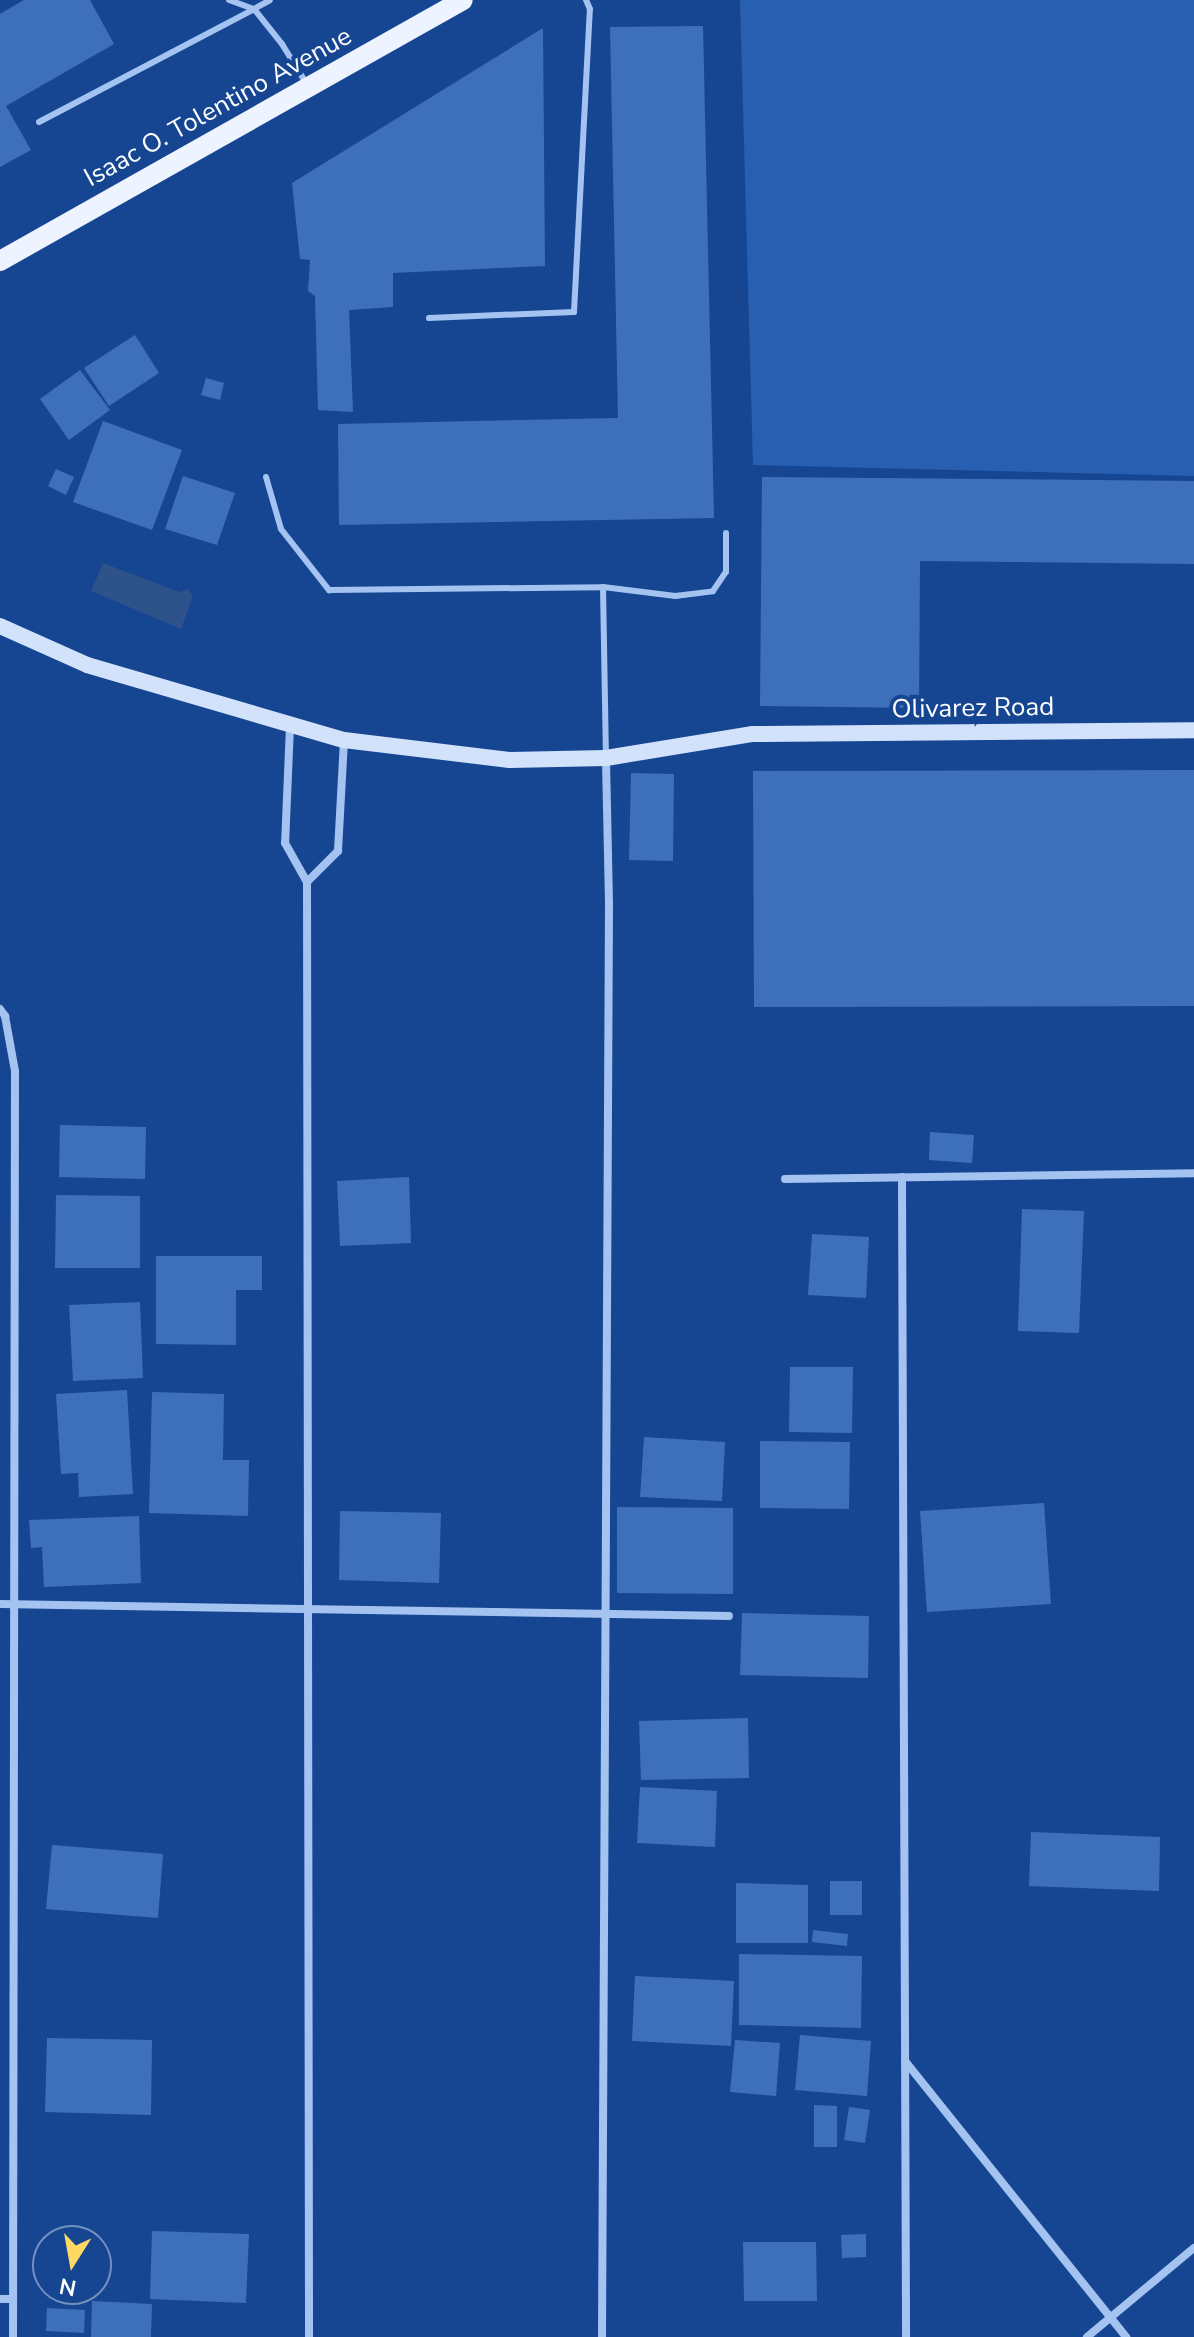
<!DOCTYPE html>
<html>
<head>
<meta charset="utf-8">
<style>
  body { margin:0 }
  #map { position:relative; width:1194px; height:2337px; overflow:hidden; background:#164692; font-family:"Nunito Sans",sans-serif }
  div>[style] { position:absolute }
  .green>* { inset:0; background:#285fb1 }
  .water>* { inset:0; background:#2e528a }
  .building>* { inset:0; background:#3e70ba }
  .lane>* { height:6px; margin:-3px; padding:0 3px; transform-origin:3px; border-radius:3px; background:#a4c3f1 }
  .street>* { height:8px; margin:-4px; padding:0 4px; transform-origin:4px; border-radius:4px; background:#a4c3f1 }
  .secondary>* { height:16px; margin:-8px; padding:0 8px; transform-origin:8px; border-radius:8px; background:#d2e2fb }
  .primary>* { height:20px; margin:-10px; padding:0 10px; transform-origin:10px; border-radius:10px; background:#edf3ff }
  span { translate:-50% -50%; white-space:nowrap; text-align:center; line-height:1.15; -webkit-text-stroke:8px #164692; paint-order:stroke }
  .street-label { font-size:26px; color:#fff }
  .north { position:absolute; left:32px; top:2225px; width:80px; height:80px; box-sizing:border-box; background:#164692; border:2px solid #7390be; border-radius:50%; rotate:191deg; font-size:22px; font-weight:700; line-height:32px; text-align:center; color:#fff }
  .north::after { content:''; display:block; margin:auto; width:28px; height:36px; background:#ffd963; clip-path:polygon(50% 0,100% 100%,50% 72%,0 100%) }
</style>
</head>
<body>
<div id="map">
  <div class="green">
    <div style="clip-path:polygon(740px 0,1194px 0,1194px 476px,753px 465px)"></div>
  </div>
  <div class="water">
    <div style="clip-path:polygon(103px 563px,179px 592px,188px 589px,193px 596px,181px 629px,91px 591px)"></div>
  </div>
  <div class="building">
    <div style="clip-path:polygon(24px 0,90px 0,114px 44px,6px 106px,31px 150px,0 167px,0 14px)"></div>
    <div style="clip-path:polygon(703px 26px,714px 518px,339px 525px,338px 424px,618px 418px,610px 27px)"></div>
    <div style="clip-path:polygon(543px 28px,545px 266px,393px 273px,393px 307px,349px 310px,353px 412px,318px 410px,315px 296px,308px 291px,310px 260px,300px 259px,292px 183px)"></div>
    <div style="clip-path:polygon(135px 335px,159px 373px,109px 406px,84px 368px)"></div>
    <div style="clip-path:polygon(80px 370px,110px 410px,69px 440px,40px 399px)"></div>
    <div style="clip-path:polygon(206px 378px,224px 383px,220px 400px,201px 395px)"></div>
    <div style="clip-path:polygon(103px 421px,182px 450px,152px 530px,73px 502px)"></div>
    <div style="clip-path:polygon(56px 469px,74px 477px,66px 495px,48px 486px)"></div>
    <div style="clip-path:polygon(183px 476px,235px 493px,217px 545px,165px 529px)"></div>
    <div style="clip-path:polygon(762px 477px,1194px 481px,1194px 564px,920px 561px,919px 708px,760px 706px)"></div>
    <div style="clip-path:polygon(1194px 770px,1194px 1006px,754px 1007px,753px 771px)"></div>
    <div style="clip-path:polygon(631px 773px,674px 774px,673px 861px,629px 860px)"></div>
    <div style="clip-path:polygon(60px 1125px,146px 1127px,145px 1179px,59px 1177px)"></div>
    <div style="clip-path:polygon(930px 1132px,974px 1135px,972px 1163px,929px 1160px)"></div>
    <div style="clip-path:polygon(409px 1177px,411px 1243px,340px 1246px,337px 1181px)"></div>
    <div style="clip-path:polygon(56px 1195px,140px 1196px,140px 1268px,55px 1268px)"></div>
    <div style="clip-path:polygon(1022px 1209px,1084px 1211px,1079px 1333px,1018px 1331px)"></div>
    <div style="clip-path:polygon(812px 1234px,869px 1237px,866px 1298px,808px 1295px)"></div>
    <div style="clip-path:polygon(156px 1256px,262px 1256px,262px 1290px,236px 1290px,236px 1345px,156px 1344px)"></div>
    <div style="clip-path:polygon(140px 1302px,143px 1378px,73px 1381px,69px 1305px)"></div>
    <div style="clip-path:polygon(790px 1367px,853px 1367px,852px 1433px,789px 1432px)"></div>
    <div style="clip-path:polygon(127px 1390px,133px 1494px,79px 1497px,78px 1473px,61px 1474px,56px 1394px)"></div>
    <div style="clip-path:polygon(152px 1392px,224px 1394px,223px 1460px,249px 1460px,248px 1516px,149px 1513px)"></div>
    <div style="clip-path:polygon(644px 1437px,725px 1442px,722px 1501px,640px 1497px)"></div>
    <div style="clip-path:polygon(760px 1441px,850px 1442px,849px 1509px,760px 1508px)"></div>
    <div style="clip-path:polygon(1044px 1503px,1051px 1604px,927px 1612px,920px 1511px)"></div>
    <div style="clip-path:polygon(617px 1507px,733px 1508px,733px 1594px,617px 1593px)"></div>
    <div style="clip-path:polygon(340px 1511px,441px 1513px,439px 1583px,339px 1580px)"></div>
    <div style="clip-path:polygon(139px 1516px,141px 1583px,44px 1587px,42px 1547px,31px 1548px,29px 1520px)"></div>
    <div style="clip-path:polygon(742px 1613px,869px 1616px,868px 1678px,740px 1675px)"></div>
    <div style="clip-path:polygon(748px 1718px,749px 1778px,641px 1780px,639px 1721px)"></div>
    <div style="clip-path:polygon(640px 1787px,717px 1791px,715px 1847px,637px 1843px)"></div>
    <div style="clip-path:polygon(1031px 1832px,1160px 1837px,1159px 1891px,1029px 1886px)"></div>
    <div style="clip-path:polygon(52px 1845px,163px 1854px,158px 1918px,46px 1909px)"></div>
    <div style="clip-path:polygon(830px 1881px,862px 1881px,862px 1915px,830px 1915px)"></div>
    <div style="clip-path:polygon(736px 1883px,808px 1885px,808px 1943px,736px 1943px)"></div>
    <div style="clip-path:polygon(813px 1930px,848px 1934px,847px 1946px,812px 1942px)"></div>
    <div style="clip-path:polygon(739px 1954px,862px 1956px,861px 2028px,739px 2025px)"></div>
    <div style="clip-path:polygon(635px 1976px,734px 1981px,731px 2046px,632px 2041px)"></div>
    <div style="clip-path:polygon(800px 2035px,871px 2041px,867px 2096px,795px 2090px)"></div>
    <div style="clip-path:polygon(47px 2038px,152px 2040px,151px 2115px,45px 2112px)"></div>
    <div style="clip-path:polygon(735px 2040px,780px 2043px,776px 2096px,730px 2092px)"></div>
    <div style="clip-path:polygon(814px 2105px,837px 2106px,837px 2147px,814px 2147px)"></div>
    <div style="clip-path:polygon(849px 2107px,870px 2110px,865px 2143px,844px 2140px)"></div>
    <div style="clip-path:polygon(152px 2231px,249px 2234px,246px 2303px,150px 2299px)"></div>
    <div style="clip-path:polygon(866px 2234px,866px 2257px,842px 2258px,841px 2235px)"></div>
    <div style="clip-path:polygon(743px 2242px,816px 2242px,817px 2301px,744px 2301px)"></div>
    <div style="clip-path:polygon(92px 2301px,152px 2304px,151px 2337px,91px 2337px)"></div>
    <div style="clip-path:polygon(47px 2308px,85px 2310px,84px 2333px,46px 2331px)"></div>
  </div>
  <div class="lane">
    <div style="left:229px;top:0;width:27px;rotate:20deg"></div>
    <div style="left:254px;top:9px;width:18px;rotate:-29deg"></div>
    <div style="left:39px;top:122px;width:243px;rotate:-27.7deg"></div>
    <div style="left:254px;top:9px;width:45px;rotate:51.3deg"></div>
    <div style="left:282px;top:44px;width:46px;rotate:58.4deg"></div>
    <div style="left:429px;top:318px;width:145px;rotate:-2.4deg"></div>
    <div style="left:574px;top:312px;width:303px;rotate:-87deg"></div>
    <div style="left:590px;top:9px;width:10px;rotate:-114deg"></div>
    <div style="left:266px;top:477px;width:54px;rotate:73.9deg"></div>
    <div style="left:281px;top:529px;width:78px;rotate:51.8deg"></div>
    <div style="left:329px;top:590px;width:274px;rotate:-0.6deg"></div>
    <div style="left:603px;top:587px;width:73px;rotate:7.1deg"></div>
    <div style="left:675px;top:596px;width:38px;rotate:-7deg"></div>
    <div style="left:713px;top:591px;width:23px;rotate:-56deg"></div>
    <div style="left:726px;top:572px;width:39px;rotate:-90deg"></div>
    <div style="left:603px;top:587px;width:168px;rotate:89deg"></div>
  </div>
  <div class="street">
    <div style="left:290px;top:726px;width:117px;rotate:92.4deg"></div>
    <div style="left:285px;top:843px;width:45px;rotate:60.6deg"></div>
    <div style="left:307px;top:882px;width:1455px;rotate:89.92deg"></div>
    <div style="left:307px;top:882px;width:44px;rotate:-45deg"></div>
    <div style="left:338px;top:851px;width:111px;rotate:-86.9deg"></div>
    <div style="left:0;top:1009px;width:9px;rotate:54deg"></div>
    <div style="left:5px;top:1016px;width:56px;rotate:79.7deg"></div>
    <div style="left:15px;top:1071px;width:1266px;rotate:90.09deg"></div>
    <div style="left:902px;top:1177px;width:1160px;rotate:89.8deg"></div>
    <div style="left:785px;top:1179px;width:409px;rotate:-0.8deg"></div>
    <div style="left:0;top:1604px;width:729px;rotate:0.94deg"></div>
    <div style="left:905px;top:2061px;width:354px;rotate:51.3deg"></div>
    <div style="left:0;top:2299px;width:13px"></div>
    <div style="left:602px;top:2337px;width:1434px;rotate:-89.72deg"></div>
    <div style="left:609px;top:903px;width:145px;rotate:-91.2deg"></div>
    <div style="left:1087px;top:2337px;width:139px;rotate:-39.8deg"></div>
  </div>
  <div class="secondary">
    <div style="left:0;top:626px;width:95px;rotate:24.1deg"></div>
    <div style="left:87px;top:665px;width:268px;rotate:16.3deg"></div>
    <div style="left:344px;top:740px;width:167px;rotate:6.9deg"></div>
    <div style="left:510px;top:760px;width:96px;rotate:-1.2deg"></div>
    <div style="left:606px;top:758px;width:149px;rotate:-9.3deg"></div>
    <div style="left:753px;top:734px;width:441px;rotate:-0.5deg"></div>
  </div>
  <div class="primary">
    <div style="left:0;top:261px;width:531px;rotate:-29.41deg"></div>
  </div>
  <div class="street-label">
    <span style="left:218px;top:107px;rotate:-29deg">Isaac O. Tolentino Avenue</span>
    <span style="left:973px;top:708px;rotate:-1deg">Olivarez Road</span>
  </div>
  <div class="north">N</div>
</div>
</body>
</html>
